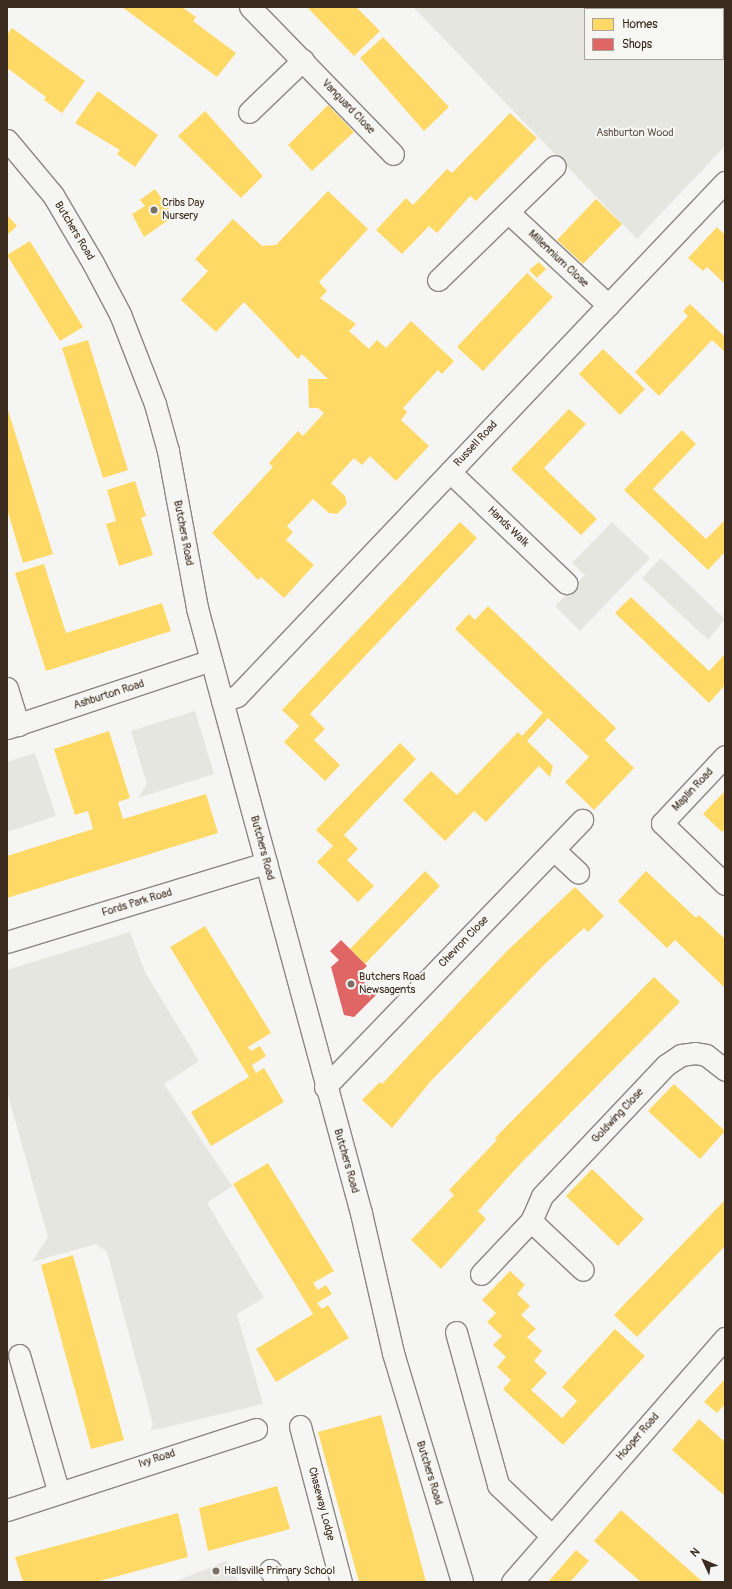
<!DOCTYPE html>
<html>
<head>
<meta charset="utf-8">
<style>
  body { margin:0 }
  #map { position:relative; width:732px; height:1589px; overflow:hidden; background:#f5f5f3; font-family:Pangolin,sans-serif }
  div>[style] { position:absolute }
  .built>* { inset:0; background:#e7e5e2 }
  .green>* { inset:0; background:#e6e6e1 }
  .homes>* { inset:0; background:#ffd966 }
  .shops>* { inset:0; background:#e06666 }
  .roads { filter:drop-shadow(1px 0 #8a8683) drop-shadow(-1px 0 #8a8683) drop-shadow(0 1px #8a8683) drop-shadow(0 -1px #8a8683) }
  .minor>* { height:21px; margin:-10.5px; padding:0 10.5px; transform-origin:10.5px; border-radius:10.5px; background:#f5f5f3 }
  .dots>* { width:11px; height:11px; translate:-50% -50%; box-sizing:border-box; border:2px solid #f6f6f2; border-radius:50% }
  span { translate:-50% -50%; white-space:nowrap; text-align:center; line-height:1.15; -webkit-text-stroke:4px #f6f6f2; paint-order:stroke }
  .street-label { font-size:11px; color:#3b2a1e }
  .park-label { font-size:11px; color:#63564b }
  .poi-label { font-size:11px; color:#3b2a1e }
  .left { translate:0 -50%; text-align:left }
  .frame { position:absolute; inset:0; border:8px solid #3b2a1e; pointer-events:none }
  .legend { position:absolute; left:584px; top:8px; width:140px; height:52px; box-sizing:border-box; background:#f6f6f2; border:1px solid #aba49d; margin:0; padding:5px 7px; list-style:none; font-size:12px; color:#3b2a1e }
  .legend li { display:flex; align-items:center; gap:8px; height:20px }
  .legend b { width:20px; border:1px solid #aba49d }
  .north { position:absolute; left:684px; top:1541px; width:40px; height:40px; -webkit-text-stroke:3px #f6f6f2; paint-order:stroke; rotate:314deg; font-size:11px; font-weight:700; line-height:16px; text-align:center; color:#3b2a1e }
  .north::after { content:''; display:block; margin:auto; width:14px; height:18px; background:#3b2a1e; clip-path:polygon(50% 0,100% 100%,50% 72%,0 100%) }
</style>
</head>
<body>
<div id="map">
  <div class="built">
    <div style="clip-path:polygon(226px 1561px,239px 1582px,174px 1582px)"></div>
  </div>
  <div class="green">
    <div style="clip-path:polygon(evenodd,413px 7px,725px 7px,725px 146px,637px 239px,413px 7px,585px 9px,723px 9px,723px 59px,585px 59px,585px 9px)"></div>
    <div style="clip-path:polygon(612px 522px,650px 558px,580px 631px,555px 606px,585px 575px,572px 563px)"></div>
    <div style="clip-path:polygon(661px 558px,725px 619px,708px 640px,642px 578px)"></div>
    <div style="clip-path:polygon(195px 711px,214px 774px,138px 798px,147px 784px,131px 731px)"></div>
    <div style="clip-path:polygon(35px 753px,56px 816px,7px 832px,7px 762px)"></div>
    <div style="clip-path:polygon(130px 932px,145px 972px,199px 1061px,164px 1084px,232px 1186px,207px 1203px,264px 1298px,237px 1314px,263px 1404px,150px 1431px,153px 1424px,107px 1252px,96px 1244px,32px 1262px,48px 1237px,7px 1092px,7px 970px)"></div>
  </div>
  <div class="homes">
    <div style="clip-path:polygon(122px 7px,182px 7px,196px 17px,193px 21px,236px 53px,217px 77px)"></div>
    <div style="clip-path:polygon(307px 7px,356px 7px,380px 31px,354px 56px)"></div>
    <div style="clip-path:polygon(12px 28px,85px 81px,62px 113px,44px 100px,46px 97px,7px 68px,7px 35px)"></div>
    <div style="clip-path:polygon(383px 37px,449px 107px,424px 131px,360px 58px)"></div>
    <div style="clip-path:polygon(98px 91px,158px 135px,135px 167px,117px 154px,120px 150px,75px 123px)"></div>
    <div style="clip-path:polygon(328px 105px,354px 132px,312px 171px,288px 145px)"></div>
    <div style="clip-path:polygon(205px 111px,263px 176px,241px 198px,178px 136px)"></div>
    <div style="clip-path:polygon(510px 113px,537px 138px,476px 201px,470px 196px,437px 233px,429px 226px,402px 254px,376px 230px,406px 198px,413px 205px,447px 169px,452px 173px)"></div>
    <div style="clip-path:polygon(155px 189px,174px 216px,144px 237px,132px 214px,145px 206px,140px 200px)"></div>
    <div style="clip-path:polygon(328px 191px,368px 229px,319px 282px,327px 291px,320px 298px,356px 324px,349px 331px,369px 349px,377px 340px,386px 348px,411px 321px,454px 361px,442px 374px,438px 370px,403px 408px,407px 412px,401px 420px,429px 446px,396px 481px,370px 456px,362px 465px,354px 458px,331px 483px,345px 496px,347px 504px,337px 514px,329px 513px,313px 499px,287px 526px,293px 532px,286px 540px,314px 565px,284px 598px,261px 577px,258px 580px,212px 533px,273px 467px,269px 463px,298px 431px,303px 436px,324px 413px,318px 408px,309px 408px,308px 379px,328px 379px,302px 354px,298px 359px,244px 302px,216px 332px,181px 300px,208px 271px,195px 259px,233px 219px,262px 246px,276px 245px)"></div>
    <div style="clip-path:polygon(596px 199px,622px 224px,583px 264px,557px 240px)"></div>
    <div style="clip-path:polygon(7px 215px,17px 226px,7px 235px)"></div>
    <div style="clip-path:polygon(717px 227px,725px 235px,725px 284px,707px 267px,703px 271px,688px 258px)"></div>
    <div style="clip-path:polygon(30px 241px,83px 327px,60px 341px,7px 255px)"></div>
    <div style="clip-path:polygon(539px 262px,546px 269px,537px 278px,529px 270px)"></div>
    <div style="clip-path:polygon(527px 273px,553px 297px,483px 371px,457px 347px)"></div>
    <div style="clip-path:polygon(690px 304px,724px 336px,724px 351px,712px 340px,659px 396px,635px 372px,688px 316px,683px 311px)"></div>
    <div style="clip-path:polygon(88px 340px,128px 470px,103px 478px,62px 348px)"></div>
    <div style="clip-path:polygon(603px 349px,645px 389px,620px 415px,579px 374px)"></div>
    <div style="clip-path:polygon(7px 407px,53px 554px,23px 563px,7px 509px)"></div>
    <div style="clip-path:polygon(569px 409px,586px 424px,544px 468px,597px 519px,581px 535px,511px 469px)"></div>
    <div style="clip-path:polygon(682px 430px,696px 444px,653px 489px,706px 539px,725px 520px,725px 552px,708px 570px,624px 490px)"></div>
    <div style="clip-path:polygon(135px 481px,146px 516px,141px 518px,153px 555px,119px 566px,106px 524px,116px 521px,107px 490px)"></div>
    <div style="clip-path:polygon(460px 522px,477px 538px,310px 714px,325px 729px,314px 740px,340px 765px,325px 781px,284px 742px,299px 726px,282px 710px)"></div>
    <div style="clip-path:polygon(44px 564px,66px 633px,162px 603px,171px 631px,46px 671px,15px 573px)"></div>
    <div style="clip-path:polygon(631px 597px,709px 671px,725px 654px,725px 685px,709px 703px,615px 613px)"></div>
    <div style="clip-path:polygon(488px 606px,616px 728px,605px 740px,634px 768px,594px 810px,565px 782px,589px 757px,548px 718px,527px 741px,553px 766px,550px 777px,539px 766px,486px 822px,474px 811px,445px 841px,403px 800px,431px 771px,457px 795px,518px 732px,522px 736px,543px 713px,455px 629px,469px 614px,475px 620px)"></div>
    <div style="clip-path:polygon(109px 731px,130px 798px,118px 802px,123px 819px,206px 794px,218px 833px,7px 898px,7px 856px,93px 829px,88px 811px,75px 815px,54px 749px)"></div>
    <div style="clip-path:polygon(400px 743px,416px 759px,344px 835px,358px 849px,347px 860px,374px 886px,358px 902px,317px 862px,333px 846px,316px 830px)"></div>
    <div style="clip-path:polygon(725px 791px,725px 829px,722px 832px,703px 814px)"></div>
    <div style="clip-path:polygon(425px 871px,440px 886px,365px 964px,350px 949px)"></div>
    <div style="clip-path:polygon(646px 871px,696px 918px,699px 915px,725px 939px,725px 988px,675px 940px,667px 948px,618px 901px)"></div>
    <div style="clip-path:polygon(575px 887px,604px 916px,588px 932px,584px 928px,545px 964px,431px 1081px,392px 1128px,362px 1100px,380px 1082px,382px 1084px,507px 951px)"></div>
    <div style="clip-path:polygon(205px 926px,271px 1033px,248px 1047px,251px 1051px,260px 1046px,266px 1056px,252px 1065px,256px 1073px,264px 1068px,284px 1102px,211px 1146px,191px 1112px,249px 1077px,170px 947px)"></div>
    <div style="clip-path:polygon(654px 977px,680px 1002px,522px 1162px,478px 1211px,486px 1219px,441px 1269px,411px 1240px,454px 1195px,449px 1190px,497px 1140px,495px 1138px)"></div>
    <div style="clip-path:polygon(674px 1084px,725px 1131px,700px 1159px,648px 1111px)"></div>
    <div style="clip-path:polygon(268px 1163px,334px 1271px,313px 1283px,318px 1290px,326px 1285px,332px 1294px,317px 1303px,322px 1309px,328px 1305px,349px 1338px,276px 1382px,256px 1349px,313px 1314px,233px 1184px)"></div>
    <div style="clip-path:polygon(592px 1169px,644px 1219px,618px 1246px,566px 1196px)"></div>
    <div style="clip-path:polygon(725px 1200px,725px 1246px,637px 1337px,614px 1315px)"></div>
    <div style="clip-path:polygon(73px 1255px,124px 1440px,91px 1449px,41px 1265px)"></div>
    <div style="clip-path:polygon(510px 1271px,525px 1285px,517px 1294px,530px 1306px,521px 1315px,536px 1329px,527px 1337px,542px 1351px,534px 1361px,547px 1373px,531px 1390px,562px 1418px,577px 1401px,562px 1387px,615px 1329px,645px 1356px,563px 1445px,503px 1389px,511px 1380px,497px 1367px,506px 1357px,493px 1345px,502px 1336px,487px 1322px,496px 1313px,482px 1300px)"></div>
    <div style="clip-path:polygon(725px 1379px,725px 1404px,717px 1413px,704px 1402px)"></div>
    <div style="clip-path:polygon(381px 1415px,426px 1582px,359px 1582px,318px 1432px)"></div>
    <div style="clip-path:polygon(699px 1419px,725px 1442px,725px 1496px,672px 1450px)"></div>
    <div style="clip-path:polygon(277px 1486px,290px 1529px,208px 1551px,199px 1508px)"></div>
    <div style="clip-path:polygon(621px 1510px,703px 1582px,641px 1582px,594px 1541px)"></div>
    <div style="clip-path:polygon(178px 1513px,188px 1557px,96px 1582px,23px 1582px,15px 1557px)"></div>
    <div style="clip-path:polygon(576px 1550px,589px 1561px,570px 1582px,548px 1582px)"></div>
  </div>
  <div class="shops">
    <div style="clip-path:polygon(341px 940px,367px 966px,357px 975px,377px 994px,354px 1017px,344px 1015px,331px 967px,339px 960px,330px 951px)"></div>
  </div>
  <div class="roads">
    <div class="minor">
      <div style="left:250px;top:7px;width:205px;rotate:45.8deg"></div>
      <div style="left:249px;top:112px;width:75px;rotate:-43.9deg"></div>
      <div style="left:7px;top:140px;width:72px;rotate:50.1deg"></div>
      <div style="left:53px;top:195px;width:79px;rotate:59.5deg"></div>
      <div style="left:93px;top:263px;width:58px;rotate:62.1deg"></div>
      <div style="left:120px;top:314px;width:97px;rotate:68.7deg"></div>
      <div style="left:155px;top:404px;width:49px;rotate:74.5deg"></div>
      <div style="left:168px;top:451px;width:160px;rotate:79.5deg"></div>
      <div style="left:197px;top:608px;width:627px;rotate:74.83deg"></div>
      <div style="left:361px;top:1213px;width:144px;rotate:77.1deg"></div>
      <div style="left:393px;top:1353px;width:239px;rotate:73.2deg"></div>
      <div style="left:508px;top:212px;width:137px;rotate:42.9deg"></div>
      <div style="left:438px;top:280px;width:163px;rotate:-44.3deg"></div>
      <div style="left:450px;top:472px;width:161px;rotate:43.7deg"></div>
      <div style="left:7px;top:688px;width:39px;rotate:73deg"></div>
      <div style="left:222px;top:701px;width:16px;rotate:-18deg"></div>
      <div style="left:237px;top:696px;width:709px;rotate:-46.49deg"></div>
      <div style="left:7px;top:728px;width:215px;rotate:-18.4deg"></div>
      <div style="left:725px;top:756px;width:92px;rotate:133.2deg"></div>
      <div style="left:662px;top:823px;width:88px;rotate:44.1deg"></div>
      <div style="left:554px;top:850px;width:33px;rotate:43deg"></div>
      <div style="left:7px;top:942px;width:271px;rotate:-17deg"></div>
      <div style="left:325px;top:1087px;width:371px;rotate:-46.1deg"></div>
      <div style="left:531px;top:1221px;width:71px;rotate:43.3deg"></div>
      <div style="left:481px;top:1274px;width:73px;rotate:-46.7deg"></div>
      <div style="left:531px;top:1221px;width:27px;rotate:-66deg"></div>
      <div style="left:542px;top:1196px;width:180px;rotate:-46.6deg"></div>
      <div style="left:666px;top:1065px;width:18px;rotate:-34deg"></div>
      <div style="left:681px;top:1055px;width:14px;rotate:-8deg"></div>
      <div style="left:695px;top:1053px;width:11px;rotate:10deg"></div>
      <div style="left:706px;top:1055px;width:24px;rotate:38deg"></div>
      <div style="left:456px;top:1332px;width:159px;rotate:74.6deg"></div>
      <div style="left:498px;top:1485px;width:74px;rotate:43.4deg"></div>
      <div style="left:19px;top:1355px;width:141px;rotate:73.9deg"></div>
      <div style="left:300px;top:1426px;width:161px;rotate:75.3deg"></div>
      <div style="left:7px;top:1510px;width:262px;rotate:-18deg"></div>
      <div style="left:270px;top:1570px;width:14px;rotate:60deg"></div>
      <div style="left:512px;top:1582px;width:324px;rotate:-48.9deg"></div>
    </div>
  </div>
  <div class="dots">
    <div style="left:154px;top:210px;background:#7c7169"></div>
    <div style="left:351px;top:984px;background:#7c7169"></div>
    <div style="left:216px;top:1571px;background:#7c7169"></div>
  </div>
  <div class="street-label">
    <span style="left:348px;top:107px;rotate:46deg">Vanguard Close</span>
    <span style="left:74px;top:231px;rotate:59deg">Butchers Road</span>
    <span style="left:558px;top:259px;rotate:43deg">Millennium Close</span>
    <span style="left:476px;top:444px;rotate:-47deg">Russell Road</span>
    <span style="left:508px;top:527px;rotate:44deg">Hands Walk</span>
    <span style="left:183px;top:533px;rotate:79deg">Butchers Road</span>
    <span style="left:109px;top:695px;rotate:-18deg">Ashburton Road</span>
    <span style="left:693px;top:790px;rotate:-47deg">Maplin Road</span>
    <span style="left:262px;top:848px;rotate:75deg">Butchers Road</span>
    <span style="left:137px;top:903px;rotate:-17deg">Fords Park Road</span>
    <span style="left:464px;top:942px;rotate:-46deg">Chevron Close</span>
    <span style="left:618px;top:1116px;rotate:-47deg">Goldwing Close</span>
    <span style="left:346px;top:1161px;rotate:74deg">Butchers Road</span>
    <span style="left:638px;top:1437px;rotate:-49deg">Hooper Road</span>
    <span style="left:157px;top:1459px;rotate:-18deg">Ivy Road</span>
    <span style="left:429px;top:1473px;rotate:73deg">Butchers Road</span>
    <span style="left:321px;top:1504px;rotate:75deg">Chaseway Lodge</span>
  </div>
  <div class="park-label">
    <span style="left:635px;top:133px">Ashburton Wood</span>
  </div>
  <div class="poi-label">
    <span class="left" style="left:162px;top:210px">Cribs Day<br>Nursery</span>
    <span class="left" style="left:359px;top:984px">Butchers Road<br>Newsagents</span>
    <span class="left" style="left:224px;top:1571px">Hallsville Primary School</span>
  </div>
  <div class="frame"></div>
  <ul class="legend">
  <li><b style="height:11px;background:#ffd966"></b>Homes</li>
  <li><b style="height:11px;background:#e06666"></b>Shops</li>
  </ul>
  <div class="north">N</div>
</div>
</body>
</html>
